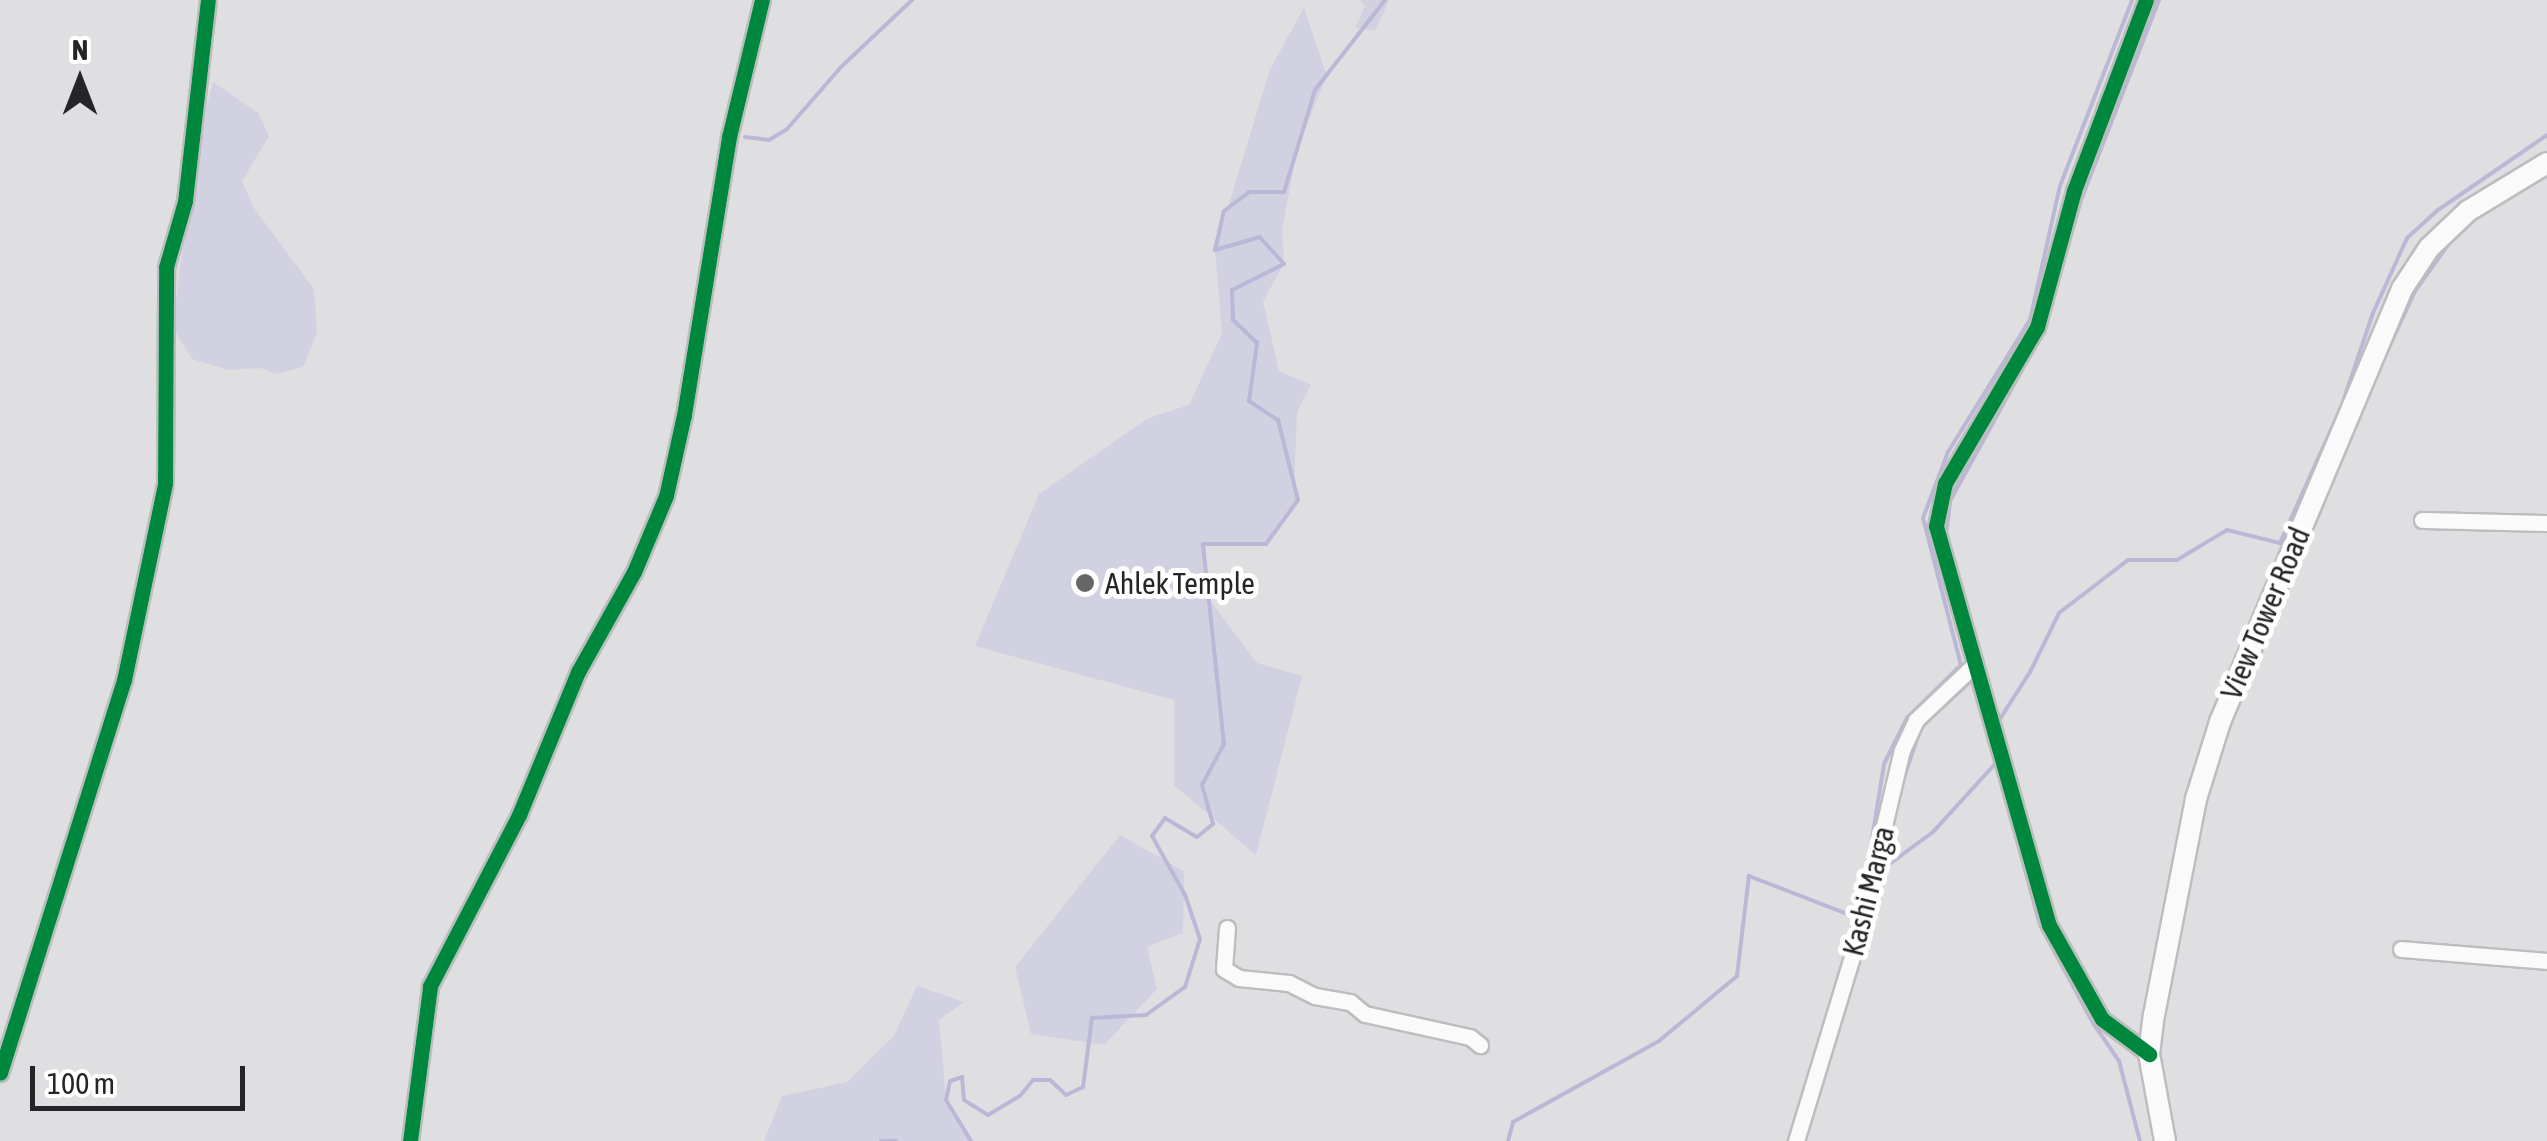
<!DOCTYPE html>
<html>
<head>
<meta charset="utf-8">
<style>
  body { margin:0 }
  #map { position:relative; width:2547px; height:1141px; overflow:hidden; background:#dfdfe2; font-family:"Asap Condensed",sans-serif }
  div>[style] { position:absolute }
  .green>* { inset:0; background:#d2d1e1 }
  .stream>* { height:4px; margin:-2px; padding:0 2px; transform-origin:2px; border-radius:2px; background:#bab8d6 }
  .roads { filter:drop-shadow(2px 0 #bdbdbf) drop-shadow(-2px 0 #bdbdbf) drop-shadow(0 2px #bdbdbf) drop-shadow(0 -2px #bdbdbf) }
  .minor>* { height:15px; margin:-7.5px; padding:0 7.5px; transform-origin:7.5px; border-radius:7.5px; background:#fafafb }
  .tertiary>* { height:20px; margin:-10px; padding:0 10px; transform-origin:10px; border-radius:10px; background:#fafafb }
  .cycleway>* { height:15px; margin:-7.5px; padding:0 7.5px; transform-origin:7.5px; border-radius:7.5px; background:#00873e }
  .dots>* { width:28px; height:28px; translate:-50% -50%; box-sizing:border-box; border:5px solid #fff; border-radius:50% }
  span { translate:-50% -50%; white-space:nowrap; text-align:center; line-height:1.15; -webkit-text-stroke:10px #fff; paint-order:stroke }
  .poi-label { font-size:30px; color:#252527 }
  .left { translate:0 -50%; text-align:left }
  .street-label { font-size:30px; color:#252527 }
  .north { position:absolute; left:30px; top:30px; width:100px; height:100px; -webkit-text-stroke:8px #fff; paint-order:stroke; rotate:0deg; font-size:28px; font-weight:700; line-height:40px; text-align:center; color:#252527 }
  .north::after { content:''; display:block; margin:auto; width:35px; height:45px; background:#252527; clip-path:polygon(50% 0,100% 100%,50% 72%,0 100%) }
  .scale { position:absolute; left:30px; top:1066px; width:215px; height:45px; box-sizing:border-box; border:5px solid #252527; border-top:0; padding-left:12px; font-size:30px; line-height:35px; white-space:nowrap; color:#252527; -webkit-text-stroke:8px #fff; paint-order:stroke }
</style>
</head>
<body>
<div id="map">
  <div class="green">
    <div style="clip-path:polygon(1360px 0,1389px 0,1376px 30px,1355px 28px,1365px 6px)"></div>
    <div style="clip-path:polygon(1304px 8px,1327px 76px,1298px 146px,1282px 230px,1284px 264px,1263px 301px,1279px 371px,1311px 385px,1297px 413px,1294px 487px,1298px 500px,1266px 544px,1203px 544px,1209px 599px,1257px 663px,1302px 676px,1256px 855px,1174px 785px,1174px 700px,975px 646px,1039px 494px,1148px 418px,1189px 405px,1222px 333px,1215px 250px,1270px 69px)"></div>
    <div style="clip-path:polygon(213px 82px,258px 113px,269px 136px,242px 181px,254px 208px,314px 289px,317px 333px,303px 367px,277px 374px,260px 368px,228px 370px,192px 359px,173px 328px,185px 221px,198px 180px,190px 167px)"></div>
    <div style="clip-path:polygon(1120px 835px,1184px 871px,1183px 933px,1147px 947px,1157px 989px,1104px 1045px,1031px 1034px,1015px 967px)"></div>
    <div style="clip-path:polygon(917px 986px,964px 1002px,939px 1020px,946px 1100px,971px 1141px,764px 1141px,782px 1096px,847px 1082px,894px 1036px)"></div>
  </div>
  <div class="stream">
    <div style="left:745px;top:137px;width:24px;rotate:7deg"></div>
    <div style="left:769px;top:140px;width:21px;rotate:-31deg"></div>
    <div style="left:787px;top:129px;width:82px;rotate:-48.9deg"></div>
    <div style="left:841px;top:67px;width:98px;rotate:-43.3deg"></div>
    <div style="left:2464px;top:229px;width:21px;rotate:-43deg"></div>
    <div style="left:2379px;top:369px;width:86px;rotate:-65.2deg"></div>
    <div style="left:2415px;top:291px;width:65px;rotate:-54.4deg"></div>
    <div style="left:2321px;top:507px;width:86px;rotate:-67.3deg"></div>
    <div style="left:1946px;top:535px;width:34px;rotate:-83deg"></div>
    <div style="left:1950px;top:501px;width:195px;rotate:-61.2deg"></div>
    <div style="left:2044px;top:330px;width:135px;rotate:-74.1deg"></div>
    <div style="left:2081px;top:200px;width:215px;rotate:-68.7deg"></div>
    <div style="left:1972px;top:680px;width:86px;rotate:73.9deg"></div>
    <div style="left:1996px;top:763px;width:93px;rotate:132.4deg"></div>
    <div style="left:1933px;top:832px;width:56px;rotate:143.7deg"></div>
    <div style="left:1888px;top:865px;width:61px;rotate:-83.5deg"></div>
    <div style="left:1895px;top:804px;width:81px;rotate:-71.3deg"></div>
    <div style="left:1921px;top:727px;width:69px;rotate:-42.7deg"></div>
    <div style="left:1998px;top:722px;width:59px;rotate:-57.4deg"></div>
    <div style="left:2030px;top:672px;width:66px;rotate:-63.8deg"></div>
    <div style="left:2059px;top:613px;width:87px;rotate:-37.5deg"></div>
    <div style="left:2128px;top:560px;width:49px"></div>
    <div style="left:2177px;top:560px;width:58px;rotate:-31deg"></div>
    <div style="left:2227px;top:530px;width:55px;rotate:13.8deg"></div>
    <div style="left:2280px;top:543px;width:148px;rotate:-65.7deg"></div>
    <div style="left:2341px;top:408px;width:100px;rotate:-71.4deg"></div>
    <div style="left:2373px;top:313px;width:82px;rotate:-65.6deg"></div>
    <div style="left:2407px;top:238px;width:42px;rotate:-42.1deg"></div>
    <div style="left:2438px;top:210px;width:132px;rotate:-34.5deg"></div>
    <div style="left:1997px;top:767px;width:164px;rotate:74.8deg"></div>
    <div style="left:2040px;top:925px;width:111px;rotate:61.6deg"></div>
    <div style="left:2093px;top:1023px;width:46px;rotate:55.6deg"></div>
    <div style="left:2119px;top:1061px;width:83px;rotate:75.3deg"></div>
    <div style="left:1869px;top:857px;width:94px;rotate:-80.8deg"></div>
    <div style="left:1884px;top:764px;width:51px;rotate:-63.4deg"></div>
    <div style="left:1907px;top:718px;width:76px;rotate:-44.5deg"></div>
    <div style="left:1961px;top:665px;width:152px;rotate:-104.5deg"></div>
    <div style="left:1923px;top:518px;width:71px;rotate:-69.3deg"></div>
    <div style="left:1948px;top:452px;width:155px;rotate:-58.2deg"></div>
    <div style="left:2030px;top:320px;width:137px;rotate:-77.4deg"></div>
    <div style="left:2060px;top:186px;width:199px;rotate:-68.8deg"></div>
    <div style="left:1846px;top:949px;width:35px;rotate:-75deg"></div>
    <div style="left:881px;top:1141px;width:15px"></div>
    <div style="left:971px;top:1141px;width:48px;rotate:-121.4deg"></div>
    <div style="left:946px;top:1100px;width:19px;rotate:-78deg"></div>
    <div style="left:950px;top:1081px;width:13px;rotate:-18deg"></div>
    <div style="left:962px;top:1077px;width:23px;rotate:85deg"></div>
    <div style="left:964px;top:1100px;width:28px;rotate:32deg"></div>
    <div style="left:988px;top:1115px;width:37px;rotate:-31deg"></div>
    <div style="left:1020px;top:1096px;width:21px;rotate:-51deg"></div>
    <div style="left:1033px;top:1080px;width:17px"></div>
    <div style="left:1050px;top:1080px;width:22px;rotate:43deg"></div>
    <div style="left:1066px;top:1095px;width:19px;rotate:-25deg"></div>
    <div style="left:1083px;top:1087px;width:70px;rotate:-82.6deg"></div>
    <div style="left:1092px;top:1018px;width:54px;rotate:-3.2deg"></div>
    <div style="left:1146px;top:1015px;width:48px;rotate:-35.7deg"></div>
    <div style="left:1185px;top:987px;width:50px;rotate:-72.6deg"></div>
    <div style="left:1200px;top:939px;width:46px;rotate:-108.8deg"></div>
    <div style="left:1185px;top:895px;width:68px;rotate:-119.2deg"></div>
    <div style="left:1152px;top:836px;width:22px;rotate:-54deg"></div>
    <div style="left:1165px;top:818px;width:37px;rotate:31deg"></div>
    <div style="left:1197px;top:837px;width:21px;rotate:-39deg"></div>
    <div style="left:1213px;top:824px;width:41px;rotate:-105.8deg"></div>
    <div style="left:1202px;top:785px;width:47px;rotate:-61.8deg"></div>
    <div style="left:1224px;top:744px;width:201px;rotate:-96deg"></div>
    <div style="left:1203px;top:544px;width:63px"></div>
    <div style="left:1266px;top:544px;width:54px;rotate:-54deg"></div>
    <div style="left:1298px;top:500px;width:82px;rotate:-104deg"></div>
    <div style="left:1278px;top:420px;width:35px;rotate:-147deg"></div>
    <div style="left:1249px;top:401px;width:59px;rotate:-82.1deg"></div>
    <div style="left:1257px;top:343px;width:33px;rotate:-136deg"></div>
    <div style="left:1233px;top:320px;width:30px;rotate:-92deg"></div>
    <div style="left:1232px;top:290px;width:58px;rotate:-26.6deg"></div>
    <div style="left:1284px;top:264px;width:36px;rotate:-132deg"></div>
    <div style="left:1260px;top:237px;width:47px;rotate:163.9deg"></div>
    <div style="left:1215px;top:250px;width:40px;rotate:-77deg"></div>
    <div style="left:1224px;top:211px;width:31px;rotate:-37deg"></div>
    <div style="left:1249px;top:192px;width:35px"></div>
    <div style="left:1284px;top:192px;width:107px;rotate:-73.1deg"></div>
    <div style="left:1315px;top:90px;width:114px;rotate:-52.1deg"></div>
    <div style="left:1508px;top:1141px;width:20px;rotate:-75deg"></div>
    <div style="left:1513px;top:1122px;width:167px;rotate:-29deg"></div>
    <div style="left:1659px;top:1041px;width:102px;rotate:-39.8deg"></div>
    <div style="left:1737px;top:976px;width:101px;rotate:-83.2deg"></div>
    <div style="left:1749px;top:876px;width:114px;rotate:21.1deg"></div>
  </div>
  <div class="roads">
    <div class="minor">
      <div style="left:2146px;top:0;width:204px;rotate:110.7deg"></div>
      <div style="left:2074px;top:191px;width:141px;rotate:105.2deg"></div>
      <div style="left:2037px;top:327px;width:181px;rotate:120.5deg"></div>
      <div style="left:1945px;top:483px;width:44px;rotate:101.8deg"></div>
      <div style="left:1936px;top:526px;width:415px;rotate:74.2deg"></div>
      <div style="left:2049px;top:925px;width:108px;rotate:60.6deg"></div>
      <div style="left:2102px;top:1019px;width:59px;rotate:36.7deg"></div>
      <div style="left:2422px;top:520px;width:125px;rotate:1.4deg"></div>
      <div style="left:1227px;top:928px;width:41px;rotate:94.2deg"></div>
      <div style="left:1224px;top:969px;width:17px;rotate:31deg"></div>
      <div style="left:1239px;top:978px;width:50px;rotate:5.7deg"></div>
      <div style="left:1289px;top:983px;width:29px;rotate:27deg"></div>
      <div style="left:1315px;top:996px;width:36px;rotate:10deg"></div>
      <div style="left:1350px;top:1002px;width:19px;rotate:39deg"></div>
      <div style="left:1365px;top:1014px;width:107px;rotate:12.4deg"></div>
      <div style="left:1470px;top:1037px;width:13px;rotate:39deg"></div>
      <div style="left:2401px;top:949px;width:146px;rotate:4.7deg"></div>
      <div style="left:0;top:1073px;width:412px;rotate:-72.5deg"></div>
      <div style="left:124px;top:680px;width:201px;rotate:-78.2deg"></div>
      <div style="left:165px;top:483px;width:216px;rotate:-89.7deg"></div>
      <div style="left:166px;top:267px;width:69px;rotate:-73.9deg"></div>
      <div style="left:185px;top:201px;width:202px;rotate:-83.5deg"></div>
      <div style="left:410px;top:1141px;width:156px;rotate:-82.6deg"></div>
      <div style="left:430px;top:986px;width:193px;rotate:-62.5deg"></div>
      <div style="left:519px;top:815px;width:155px;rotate:-67.6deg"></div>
      <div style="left:578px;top:672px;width:115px;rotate:-60.8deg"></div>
      <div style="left:634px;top:572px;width:82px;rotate:-67.2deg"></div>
      <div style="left:666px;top:496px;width:83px;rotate:-77.5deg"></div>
      <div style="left:684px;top:415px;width:282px;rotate:-80.8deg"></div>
      <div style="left:729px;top:137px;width:141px;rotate:-76.5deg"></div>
      <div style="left:1796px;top:1141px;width:210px;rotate:-73.1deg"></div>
      <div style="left:1857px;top:940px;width:195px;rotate:-76.7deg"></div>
      <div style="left:1902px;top:750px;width:33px;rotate:-65deg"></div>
      <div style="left:1916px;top:720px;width:81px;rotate:-43.5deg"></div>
    </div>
    <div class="tertiary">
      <div style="left:2165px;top:1141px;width:88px;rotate:-100.4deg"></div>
      <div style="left:2149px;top:1054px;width:39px;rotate:-83deg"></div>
      <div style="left:2154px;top:1015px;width:220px;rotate:-79deg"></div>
      <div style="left:2196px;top:799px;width:81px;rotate:-72.7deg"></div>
      <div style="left:2220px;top:722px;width:470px;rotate:-67.2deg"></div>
      <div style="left:2402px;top:289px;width:49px;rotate:-56.6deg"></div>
      <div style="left:2429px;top:248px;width:54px;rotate:-43.5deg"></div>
      <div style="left:2468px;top:211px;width:92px;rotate:-31.3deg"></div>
    </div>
  </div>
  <div class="cycleway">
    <div style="left:2146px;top:0;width:204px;rotate:110.7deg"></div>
    <div style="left:2074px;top:191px;width:141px;rotate:105.2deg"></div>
    <div style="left:2037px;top:327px;width:181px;rotate:120.5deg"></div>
    <div style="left:1945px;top:483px;width:44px;rotate:101.8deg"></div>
    <div style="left:1936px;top:526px;width:415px;rotate:74.2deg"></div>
    <div style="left:2049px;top:925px;width:108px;rotate:60.6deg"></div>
    <div style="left:2102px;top:1019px;width:59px;rotate:36.7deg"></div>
    <div style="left:0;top:1073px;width:412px;rotate:-72.5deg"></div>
    <div style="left:124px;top:680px;width:201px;rotate:-78.2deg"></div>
    <div style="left:165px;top:483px;width:216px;rotate:-89.7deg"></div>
    <div style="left:166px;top:267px;width:69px;rotate:-73.9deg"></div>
    <div style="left:185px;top:201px;width:202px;rotate:-83.5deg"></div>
    <div style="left:410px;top:1141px;width:156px;rotate:-82.6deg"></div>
    <div style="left:430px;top:986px;width:193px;rotate:-62.5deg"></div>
    <div style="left:519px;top:815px;width:155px;rotate:-67.6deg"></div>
    <div style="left:578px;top:672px;width:115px;rotate:-60.8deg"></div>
    <div style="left:634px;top:572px;width:82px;rotate:-67.2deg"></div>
    <div style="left:666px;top:496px;width:83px;rotate:-77.5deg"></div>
    <div style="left:684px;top:415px;width:282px;rotate:-80.8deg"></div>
    <div style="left:729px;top:137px;width:141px;rotate:-76.5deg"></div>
  </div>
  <div class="dots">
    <div style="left:1085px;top:583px;background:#666668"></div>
  </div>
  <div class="poi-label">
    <span class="left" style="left:1105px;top:583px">Ahlek Temple</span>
  </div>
  <div class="street-label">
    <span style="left:2265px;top:613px;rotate:-67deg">View Tower Road</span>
    <span style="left:1868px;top:891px;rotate:-76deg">Kashi Marga</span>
  </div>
  <div class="north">N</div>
  <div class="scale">100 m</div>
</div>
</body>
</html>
